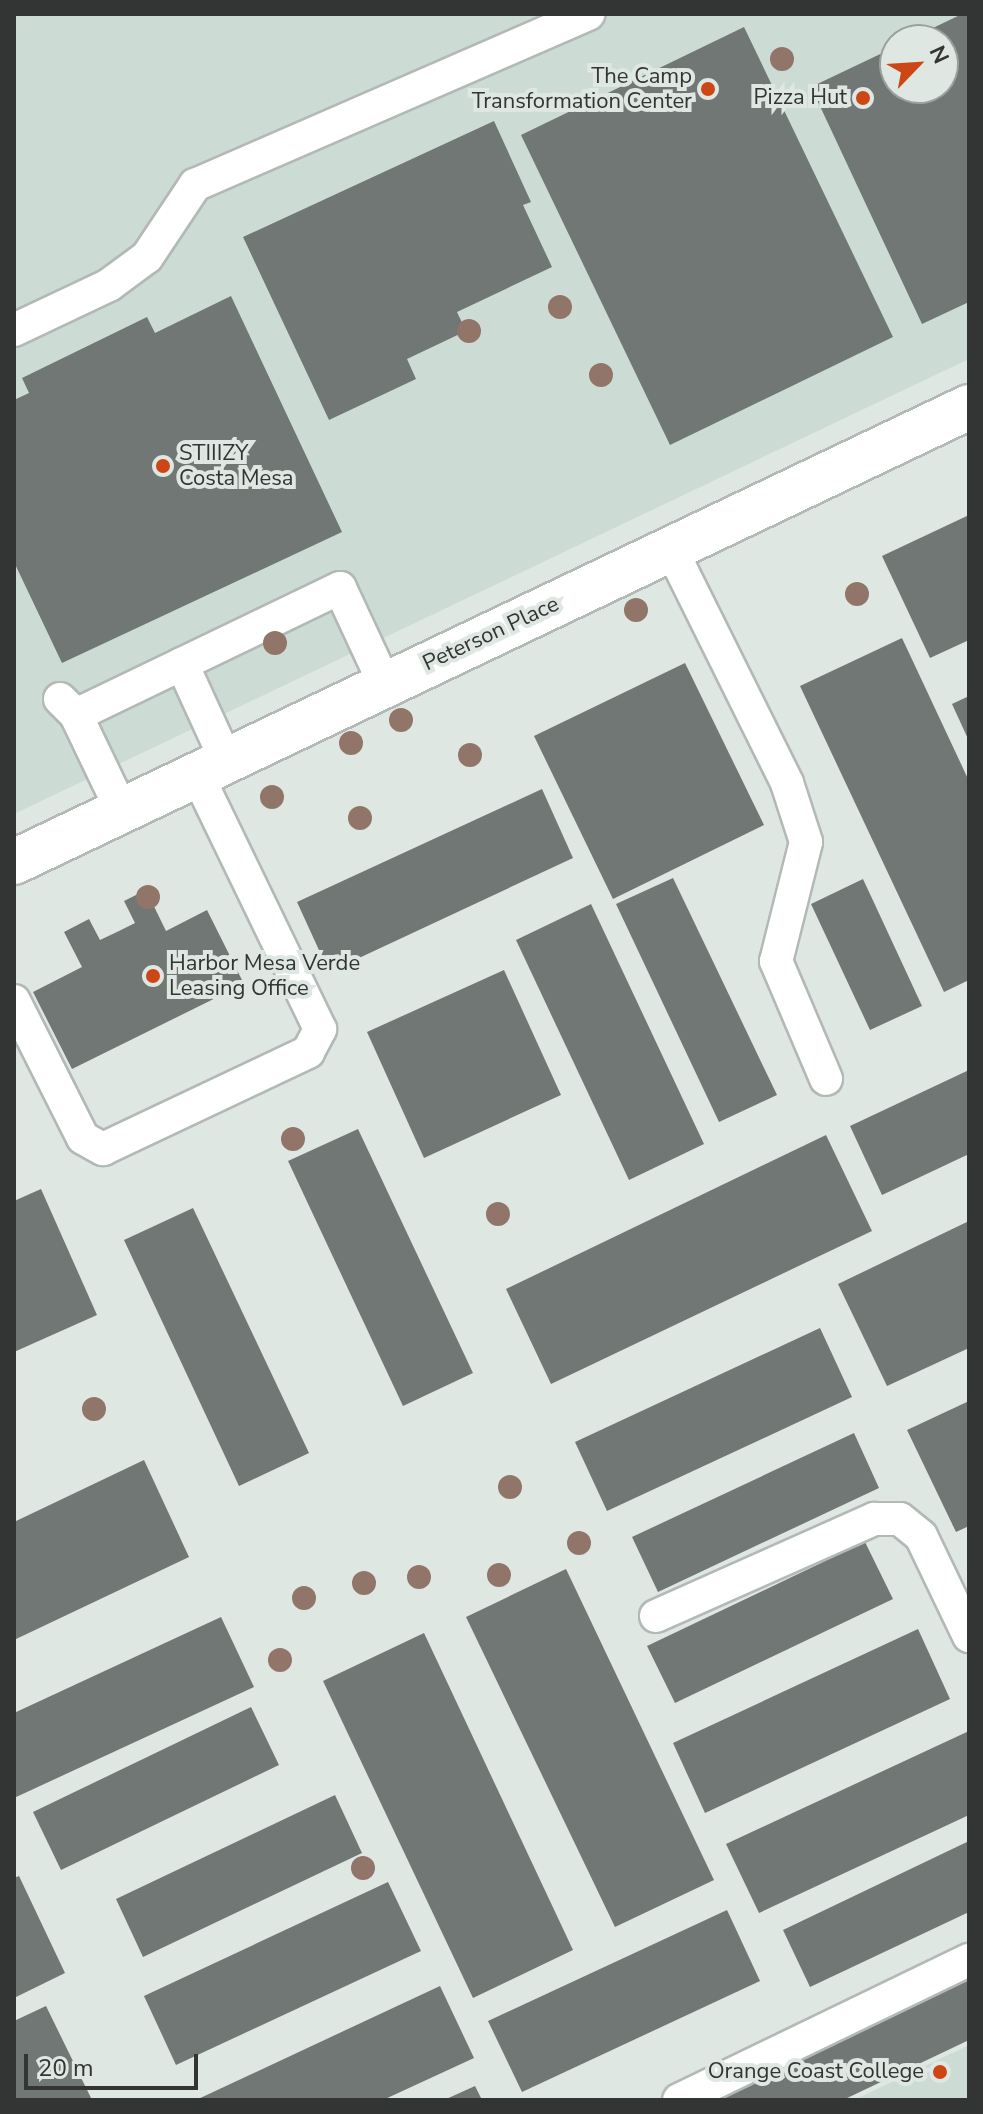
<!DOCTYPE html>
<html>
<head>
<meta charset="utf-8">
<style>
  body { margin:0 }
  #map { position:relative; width:983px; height:2114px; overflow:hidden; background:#dfe7e3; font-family:"Nunito Sans",sans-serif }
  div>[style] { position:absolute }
  .built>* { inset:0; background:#ccdcd5 }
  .building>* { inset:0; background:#707774 }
  .roads { filter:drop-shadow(2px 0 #b2b9b6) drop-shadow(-2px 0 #b2b9b6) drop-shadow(0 2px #b2b9b6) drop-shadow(0 -2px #b2b9b6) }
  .lane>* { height:32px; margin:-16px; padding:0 16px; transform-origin:16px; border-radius:16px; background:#fff }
  .secondary>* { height:44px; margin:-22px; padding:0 22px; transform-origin:22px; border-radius:22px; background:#fff }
  .trees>* { width:24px; height:24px; margin:-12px; border-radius:50%; background:#917569 }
  .dots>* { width:22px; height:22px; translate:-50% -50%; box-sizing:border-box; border:4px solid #dfe7e3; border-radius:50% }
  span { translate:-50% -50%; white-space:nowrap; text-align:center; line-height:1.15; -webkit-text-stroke:8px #dfe7e3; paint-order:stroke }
  .poi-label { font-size:22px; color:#323534 }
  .right { translate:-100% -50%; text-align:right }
  .left { translate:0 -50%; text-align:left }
  .street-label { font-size:22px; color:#323534 }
  .frame { position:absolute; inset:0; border:16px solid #323534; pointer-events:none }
  .north { position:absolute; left:879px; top:24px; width:80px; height:80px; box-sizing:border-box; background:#dfe7e3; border:2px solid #9aa09d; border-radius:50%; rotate:65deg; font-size:22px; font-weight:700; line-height:32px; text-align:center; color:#323534 }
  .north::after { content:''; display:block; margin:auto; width:28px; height:36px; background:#cd4616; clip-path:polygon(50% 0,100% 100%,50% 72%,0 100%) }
  .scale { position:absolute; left:24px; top:2054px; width:174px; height:36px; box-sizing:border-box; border:4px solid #323534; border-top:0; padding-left:10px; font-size:24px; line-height:28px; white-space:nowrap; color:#323534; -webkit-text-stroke:6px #dfe7e3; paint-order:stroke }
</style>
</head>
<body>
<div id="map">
  <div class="built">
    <div style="clip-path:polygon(evenodd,14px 14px,969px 14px,969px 359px,14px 814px,14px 14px,895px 40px,943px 40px,943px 88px,895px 88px,895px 40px)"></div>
    <div style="clip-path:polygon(969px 2045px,969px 2100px,854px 2100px)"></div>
  </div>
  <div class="building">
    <div style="clip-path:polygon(962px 14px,969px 14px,969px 302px,922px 324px,811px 87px,895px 47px,895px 88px,943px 88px,943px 40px,908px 40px)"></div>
    <div style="clip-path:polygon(744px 27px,893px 337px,670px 445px,521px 135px)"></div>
    <div style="clip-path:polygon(494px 121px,531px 202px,523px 205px,552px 267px,457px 312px,466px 331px,407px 359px,416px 379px,329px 420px,243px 237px)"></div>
    <div style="clip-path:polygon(231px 296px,342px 532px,62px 663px,14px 562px,14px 400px,29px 393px,22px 378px,147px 317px,155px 333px)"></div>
    <div style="clip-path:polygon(969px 515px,969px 640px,930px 658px,882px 556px)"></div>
    <div style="clip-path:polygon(902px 638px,969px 781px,969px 980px,944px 992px,800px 686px)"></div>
    <div style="clip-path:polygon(685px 663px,764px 825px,613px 899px,534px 736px)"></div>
    <div style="clip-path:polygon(969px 696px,969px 741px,952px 704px)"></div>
    <div style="clip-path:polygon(542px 789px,573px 858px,329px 972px,297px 902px)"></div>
    <div style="clip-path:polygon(673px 878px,777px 1095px,719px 1122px,616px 904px)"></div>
    <div style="clip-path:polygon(863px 879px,922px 1006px,870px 1030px,811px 904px)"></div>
    <div style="clip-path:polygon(146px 890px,166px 931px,207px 910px,244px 984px,72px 1069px,33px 992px,82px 967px,64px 932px,89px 919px,100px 940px,119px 931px,135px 923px,124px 901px)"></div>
    <div style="clip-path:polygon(591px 904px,704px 1144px,629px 1180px,516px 940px)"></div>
    <div style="clip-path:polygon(504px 970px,561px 1095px,424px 1158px,367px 1032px)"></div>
    <div style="clip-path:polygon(969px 1070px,969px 1154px,882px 1195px,850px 1126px)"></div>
    <div style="clip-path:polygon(358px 1129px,473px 1373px,403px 1406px,288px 1161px)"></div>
    <div style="clip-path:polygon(826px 1135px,872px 1231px,551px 1384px,506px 1289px)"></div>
    <div style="clip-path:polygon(41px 1189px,97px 1315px,14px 1352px,14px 1201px)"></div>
    <div style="clip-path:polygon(193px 1208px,309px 1453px,239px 1486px,124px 1240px)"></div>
    <div style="clip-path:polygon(969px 1221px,969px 1348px,887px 1386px,838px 1284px)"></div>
    <div style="clip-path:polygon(820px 1328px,852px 1397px,607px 1511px,575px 1442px)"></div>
    <div style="clip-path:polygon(969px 1401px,969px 1526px,956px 1532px,907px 1430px)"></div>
    <div style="clip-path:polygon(854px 1433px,879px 1488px,658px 1592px,632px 1537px)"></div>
    <div style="clip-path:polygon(144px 1460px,189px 1557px,14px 1640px,14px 1522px)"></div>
    <div style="clip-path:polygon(865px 1542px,893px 1599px,675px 1703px,647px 1646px)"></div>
    <div style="clip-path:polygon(566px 1569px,714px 1880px,615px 1927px,466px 1617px)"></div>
    <div style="clip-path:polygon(221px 1617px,254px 1687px,14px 1798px,14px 1713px)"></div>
    <div style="clip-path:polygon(918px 1629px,950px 1699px,705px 1813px,673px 1743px)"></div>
    <div style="clip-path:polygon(424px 1633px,573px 1950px,473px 1998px,323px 1681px)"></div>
    <div style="clip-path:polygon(251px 1707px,279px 1765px,61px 1870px,33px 1812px)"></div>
    <div style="clip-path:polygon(969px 1731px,969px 1815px,759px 1913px,726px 1844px)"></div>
    <div style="clip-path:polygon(335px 1795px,362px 1853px,143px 1957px,116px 1899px)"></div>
    <div style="clip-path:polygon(969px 1841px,969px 1912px,810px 1987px,783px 1930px)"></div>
    <div style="clip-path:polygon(19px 1876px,65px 1973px,14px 1998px,14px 1878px)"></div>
    <div style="clip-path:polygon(388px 1882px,421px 1951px,176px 2065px,144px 1996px)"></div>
    <div style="clip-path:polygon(727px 1910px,760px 1981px,522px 2092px,488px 2021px)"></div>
    <div style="clip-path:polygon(969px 1970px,969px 2040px,843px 2100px,696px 2100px)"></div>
    <div style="clip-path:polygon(440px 1986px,474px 2058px,383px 2100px,196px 2100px)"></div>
    <div style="clip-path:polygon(46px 2006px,92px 2100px,14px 2100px,14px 2021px)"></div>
    <div style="clip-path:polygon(475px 2086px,482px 2100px,444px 2100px)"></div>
  </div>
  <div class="roads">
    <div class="lane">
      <div style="left:14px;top:330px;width:105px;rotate:-25.3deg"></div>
      <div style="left:109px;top:285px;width:47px;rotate:-36.4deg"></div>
      <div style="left:147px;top:257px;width:87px;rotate:-56.3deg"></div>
      <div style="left:195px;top:185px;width:429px;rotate:-23.5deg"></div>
      <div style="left:671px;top:549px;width:261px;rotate:63.6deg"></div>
      <div style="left:787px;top:783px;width:62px;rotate:72.1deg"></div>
      <div style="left:806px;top:842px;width:123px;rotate:104.1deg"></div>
      <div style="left:776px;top:961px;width:128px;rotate:67deg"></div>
      <div style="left:182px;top:664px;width:106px;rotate:65.4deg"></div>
      <div style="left:60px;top:699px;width:23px;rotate:45deg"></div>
      <div style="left:76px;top:715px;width:106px;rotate:64.4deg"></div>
      <div style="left:76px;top:715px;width:293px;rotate:-25.7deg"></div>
      <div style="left:340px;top:588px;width:107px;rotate:65.1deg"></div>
      <div style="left:14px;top:1001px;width:153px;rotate:63.3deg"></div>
      <div style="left:83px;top:1138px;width:23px;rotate:29deg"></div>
      <div style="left:103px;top:1149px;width:227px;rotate:-25.3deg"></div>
      <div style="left:308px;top:1052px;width:26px;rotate:-62deg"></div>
      <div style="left:320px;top:1029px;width:283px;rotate:-115.8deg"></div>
      <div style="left:656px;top:1616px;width:239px;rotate:-24deg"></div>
      <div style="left:874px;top:1519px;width:26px"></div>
      <div style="left:900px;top:1519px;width:27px;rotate:39deg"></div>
      <div style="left:921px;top:1536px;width:111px;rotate:64.4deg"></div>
      <div style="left:679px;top:2100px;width:322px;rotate:-25.8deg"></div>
    </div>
    <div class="secondary">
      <div style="left:14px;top:862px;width:1058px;rotate:-25.47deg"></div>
    </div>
  </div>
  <div class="trees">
    <div style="left:782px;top:59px"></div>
    <div style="left:560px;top:307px"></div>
    <div style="left:469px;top:331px"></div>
    <div style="left:601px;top:375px"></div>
    <div style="left:857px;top:594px"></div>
    <div style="left:636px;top:610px"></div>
    <div style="left:275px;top:643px"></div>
    <div style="left:401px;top:720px"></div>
    <div style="left:351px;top:743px"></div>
    <div style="left:470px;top:755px"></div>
    <div style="left:272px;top:797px"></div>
    <div style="left:360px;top:818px"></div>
    <div style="left:148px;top:897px"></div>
    <div style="left:293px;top:1139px"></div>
    <div style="left:498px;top:1214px"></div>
    <div style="left:94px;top:1409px"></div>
    <div style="left:510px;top:1487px"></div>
    <div style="left:579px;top:1543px"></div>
    <div style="left:499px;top:1575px"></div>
    <div style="left:419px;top:1577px"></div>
    <div style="left:364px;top:1583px"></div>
    <div style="left:304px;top:1598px"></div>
    <div style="left:280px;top:1660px"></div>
    <div style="left:363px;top:1868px"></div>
  </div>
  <div class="dots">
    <div style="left:708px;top:89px;background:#cd4616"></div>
    <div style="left:863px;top:98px;background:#cd4616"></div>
    <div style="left:163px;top:466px;background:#cd4616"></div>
    <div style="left:153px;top:976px;background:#cd4616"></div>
    <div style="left:940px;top:2072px;background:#cd4616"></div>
  </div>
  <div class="poi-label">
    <span class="right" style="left:692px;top:89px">The Camp<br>Transformation Center</span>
    <span class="right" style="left:847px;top:98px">Pizza Hut</span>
    <span class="left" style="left:179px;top:466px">STIIIZY<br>Costa Mesa</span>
    <span class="left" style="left:169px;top:976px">Harbor Mesa Verde<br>Leasing Office</span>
    <span class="right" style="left:924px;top:2072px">Orange Coast College</span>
  </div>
  <div class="street-label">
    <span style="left:491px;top:634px;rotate:-25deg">Peterson Place</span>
  </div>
  <div class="frame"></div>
  <div class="north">N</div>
  <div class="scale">20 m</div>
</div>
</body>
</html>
